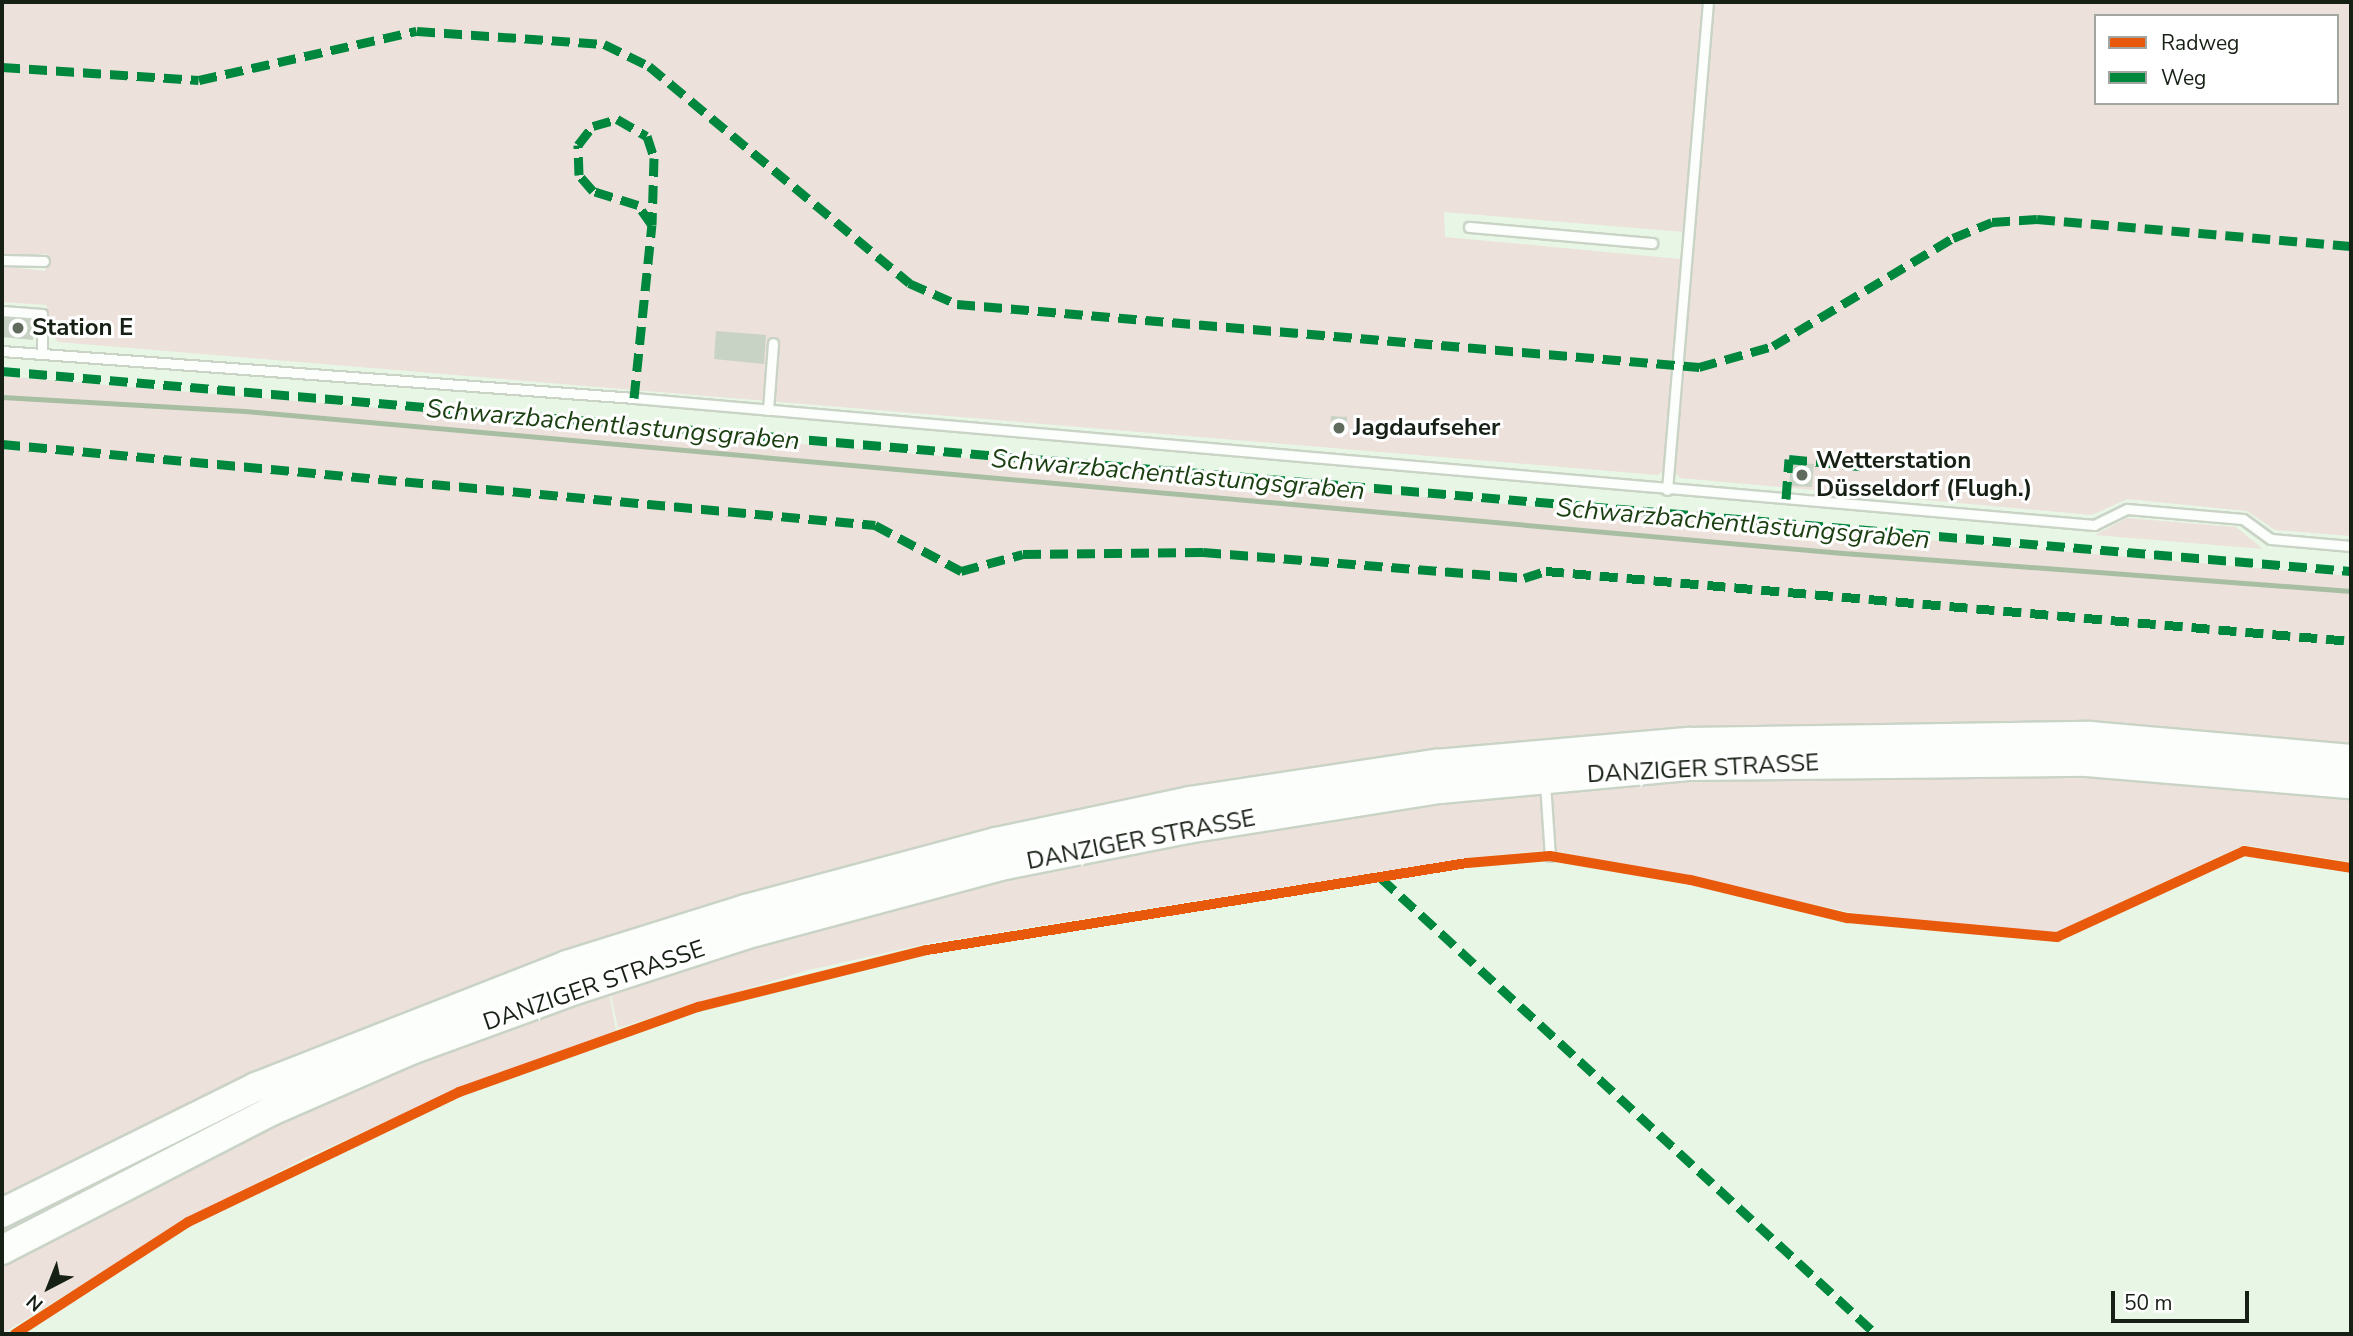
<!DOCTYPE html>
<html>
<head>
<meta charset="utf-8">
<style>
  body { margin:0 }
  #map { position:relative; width:2353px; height:1336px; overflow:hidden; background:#e8f6e5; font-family:"Nunito Sans",sans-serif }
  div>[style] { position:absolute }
  .green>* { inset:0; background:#ede1db }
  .stream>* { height:5px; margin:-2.5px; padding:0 2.5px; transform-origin:2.5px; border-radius:2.5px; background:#a8bea3 }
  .building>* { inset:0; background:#c8d3c6 }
  .roads { filter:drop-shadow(2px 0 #c9d3c6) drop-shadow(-2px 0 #c9d3c6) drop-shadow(0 2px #c9d3c6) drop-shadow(0 -2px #c9d3c6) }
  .service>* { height:9px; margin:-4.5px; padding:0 4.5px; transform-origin:4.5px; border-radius:4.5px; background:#fcfefb }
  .trunk>* { height:28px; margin:-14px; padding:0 14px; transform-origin:14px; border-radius:14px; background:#fcfefb }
  .quiet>* { height:9px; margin-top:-4.5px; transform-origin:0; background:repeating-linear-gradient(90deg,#00873e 0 18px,transparent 0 27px) }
  .cycleway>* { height:10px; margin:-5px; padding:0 5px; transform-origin:5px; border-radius:5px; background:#e8590c }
  .dots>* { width:19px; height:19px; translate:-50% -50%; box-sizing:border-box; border:4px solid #fff; border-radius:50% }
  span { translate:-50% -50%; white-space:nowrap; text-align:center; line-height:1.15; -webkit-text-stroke:6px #fff; paint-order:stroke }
  .poi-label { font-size:24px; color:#172015; font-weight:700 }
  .left { translate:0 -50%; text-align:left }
  .street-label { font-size:24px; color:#172015 }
  .water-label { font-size:26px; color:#1b3f11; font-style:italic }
  .frame { position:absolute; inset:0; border:4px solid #172015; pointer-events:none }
  .legend { position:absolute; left:2094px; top:14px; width:245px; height:91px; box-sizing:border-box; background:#fff; border:2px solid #a2a6a1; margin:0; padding:9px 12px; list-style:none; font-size:21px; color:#172015 }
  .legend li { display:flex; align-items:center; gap:14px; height:35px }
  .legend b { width:35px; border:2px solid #a2a6a1 }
  .north { position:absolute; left:14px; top:1252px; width:70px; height:70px; -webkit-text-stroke:5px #fff; paint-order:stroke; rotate:222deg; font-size:19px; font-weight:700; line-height:28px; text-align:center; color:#172015 }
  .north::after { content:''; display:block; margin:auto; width:24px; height:32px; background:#172015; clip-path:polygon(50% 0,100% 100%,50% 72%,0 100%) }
  .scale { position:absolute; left:2111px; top:1291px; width:138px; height:32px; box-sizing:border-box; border:4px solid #172015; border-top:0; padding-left:9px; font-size:21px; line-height:24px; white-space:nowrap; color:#172015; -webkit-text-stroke:5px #fff; paint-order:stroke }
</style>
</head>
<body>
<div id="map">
  <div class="green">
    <div style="clip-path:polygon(2px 2px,1703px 2px,1684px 232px,1444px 212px,1445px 237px,1681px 259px,1665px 468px,1658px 475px,58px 342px,45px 327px,47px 305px,2px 302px,2px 266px,45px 271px,47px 254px,2px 255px)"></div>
    <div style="clip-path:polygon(evenodd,1714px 2px,2351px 2px,2351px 536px,2275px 530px,2247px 511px,2127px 499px,2092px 515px,1680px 478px,1673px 469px,1714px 2px,2096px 16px,2337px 16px,2337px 103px,2096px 103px,2096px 16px)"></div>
    <div style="clip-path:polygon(2px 376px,2351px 576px,2351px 862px,2244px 845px,2056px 932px,1947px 927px,1849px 912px,1551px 850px,1466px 858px,925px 944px,809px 970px,618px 1028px,600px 941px,616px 1031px,457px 1090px,303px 1159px,185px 1221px,2px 1334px)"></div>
    <div style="clip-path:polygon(2127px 518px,2236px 527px,2263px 549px,2095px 535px)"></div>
  </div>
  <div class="stream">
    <div style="left:2px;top:397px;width:243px;rotate:3.3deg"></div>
    <div style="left:245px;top:411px;width:1604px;rotate:5.08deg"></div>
    <div style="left:1843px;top:553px;width:509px;rotate:4.28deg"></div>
  </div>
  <div class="building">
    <div style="clip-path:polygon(2px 318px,35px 320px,33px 340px,2px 337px)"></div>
    <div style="clip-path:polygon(716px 331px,766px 335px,764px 364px,714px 359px)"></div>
    <div style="clip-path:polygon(1331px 416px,1347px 417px,1346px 436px,1330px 434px)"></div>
    <div style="clip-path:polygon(1791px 462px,1814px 464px,1812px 487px,1789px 486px)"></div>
  </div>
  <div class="roads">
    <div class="service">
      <div style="left:1469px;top:227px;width:184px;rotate:5deg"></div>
      <div style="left:2px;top:260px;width:42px;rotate:1.4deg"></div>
      <div style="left:2px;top:311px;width:40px;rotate:4.3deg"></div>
      <div style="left:42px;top:314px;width:40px;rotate:90deg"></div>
      <div style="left:2px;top:351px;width:634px;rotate:4.25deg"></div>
      <div style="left:634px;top:398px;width:1466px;rotate:4.97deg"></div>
      <div style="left:2094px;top:525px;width:37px;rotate:-26deg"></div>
      <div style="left:2127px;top:509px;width:116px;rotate:4.9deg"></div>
      <div style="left:2243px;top:519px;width:34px;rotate:36deg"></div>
      <div style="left:2271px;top:539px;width:80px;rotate:5deg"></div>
      <div style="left:768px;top:410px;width:67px;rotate:-85.7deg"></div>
      <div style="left:1667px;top:490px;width:490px;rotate:-85.2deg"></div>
      <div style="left:1545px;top:783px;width:73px;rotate:86.1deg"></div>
    </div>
    <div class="trunk">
      <div style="left:2px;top:1213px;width:284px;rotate:-26.4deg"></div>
      <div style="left:256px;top:1087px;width:334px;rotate:-21.4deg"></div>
      <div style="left:567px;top:965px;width:188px;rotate:-17.4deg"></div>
      <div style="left:746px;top:909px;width:259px;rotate:-15deg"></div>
      <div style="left:996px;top:842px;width:198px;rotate:-11.9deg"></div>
      <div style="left:1190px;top:801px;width:249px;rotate:-8.6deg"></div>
      <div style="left:1436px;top:764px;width:255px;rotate:-5deg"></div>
      <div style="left:1690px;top:742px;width:400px;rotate:-0.9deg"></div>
      <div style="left:2090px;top:736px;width:262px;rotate:5deg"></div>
      <div style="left:2px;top:1250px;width:301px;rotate:-27.3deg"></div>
      <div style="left:269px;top:1112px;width:155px;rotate:-23.6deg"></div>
      <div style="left:411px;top:1050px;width:178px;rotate:-20.1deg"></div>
      <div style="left:578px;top:989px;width:186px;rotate:-17.9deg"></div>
      <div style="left:755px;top:932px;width:259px;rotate:-15deg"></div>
      <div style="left:1005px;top:865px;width:186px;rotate:-11.2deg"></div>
      <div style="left:1187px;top:829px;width:256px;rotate:-9deg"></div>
      <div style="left:1440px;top:789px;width:249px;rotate:-5.3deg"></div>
      <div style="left:1688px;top:766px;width:399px;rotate:-0.6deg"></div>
      <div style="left:2087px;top:762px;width:265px;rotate:4.8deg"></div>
    </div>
  </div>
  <div class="quiet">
    <div style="left:2px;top:67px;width:197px;rotate:3.8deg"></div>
    <div style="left:199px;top:80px;width:223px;rotate:-12.7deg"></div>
    <div style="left:417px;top:31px;width:187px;rotate:4deg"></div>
    <div style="left:604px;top:44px;width:50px;rotate:26.1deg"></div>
    <div style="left:649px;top:66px;width:339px;rotate:39.8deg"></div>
    <div style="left:909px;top:283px;width:52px;rotate:23.6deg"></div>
    <div style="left:957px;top:304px;width:745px;rotate:4.85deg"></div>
    <div style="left:1699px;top:367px;width:77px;rotate:-15.8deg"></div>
    <div style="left:1773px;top:346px;width:210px;rotate:-31deg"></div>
    <div style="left:1953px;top:238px;width:42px;rotate:-22.3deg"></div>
    <div style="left:1992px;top:222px;width:45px;rotate:-3.8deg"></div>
    <div style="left:2037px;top:219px;width:315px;rotate:4.9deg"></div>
    <div style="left:2px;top:371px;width:2357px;rotate:4.87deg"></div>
    <div style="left:634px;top:398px;width:174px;rotate:-84.1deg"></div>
    <div style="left:652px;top:225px;width:24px;rotate:-125deg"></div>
    <div style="left:638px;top:205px;width:47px;rotate:-162.7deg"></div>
    <div style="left:593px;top:191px;width:21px;rotate:-131deg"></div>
    <div style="left:579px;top:175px;width:30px;rotate:-92deg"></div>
    <div style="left:578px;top:145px;width:24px;rotate:-52deg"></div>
    <div style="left:593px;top:126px;width:25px;rotate:-16deg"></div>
    <div style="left:617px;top:119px;width:34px;rotate:30deg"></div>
    <div style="left:647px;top:136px;width:23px;rotate:72deg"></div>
    <div style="left:654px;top:158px;width:67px;rotate:91.7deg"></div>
    <div style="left:2px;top:444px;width:877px;rotate:5.3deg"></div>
    <div style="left:875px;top:525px;width:98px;rotate:28.1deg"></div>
    <div style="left:961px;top:571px;width:64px;rotate:-15.3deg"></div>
    <div style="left:1023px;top:554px;width:180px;rotate:-0.6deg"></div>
    <div style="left:1203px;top:552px;width:322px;rotate:4.6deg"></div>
    <div style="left:1524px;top:578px;width:23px;rotate:-18deg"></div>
    <div style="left:1546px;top:571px;width:808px;rotate:4.97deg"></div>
    <div style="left:1786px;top:499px;width:40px;rotate:-85.7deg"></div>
    <div style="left:1789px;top:459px;width:80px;rotate:5.7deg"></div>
    <div style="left:1381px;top:878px;width:673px;rotate:42.65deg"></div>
  </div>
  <div class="cycleway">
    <div style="left:15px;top:1334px;width:206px;rotate:-32.9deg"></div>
    <div style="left:188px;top:1222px;width:301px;rotate:-25.6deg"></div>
    <div style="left:459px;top:1092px;width:254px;rotate:-19.6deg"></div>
    <div style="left:698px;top:1007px;width:236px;rotate:-14deg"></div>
    <div style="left:927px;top:950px;width:547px;rotate:-9.15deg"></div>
    <div style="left:1467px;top:863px;width:83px;rotate:-4.8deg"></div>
    <div style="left:1550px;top:856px;width:143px;rotate:9.7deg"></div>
    <div style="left:1691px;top:880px;width:161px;rotate:13.7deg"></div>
    <div style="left:1847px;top:918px;width:211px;rotate:5.2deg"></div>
    <div style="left:2057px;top:937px;width:206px;rotate:-24.7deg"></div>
    <div style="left:2244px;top:851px;width:108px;rotate:9deg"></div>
  </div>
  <div class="dots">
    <div style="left:18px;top:328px;background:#606b5e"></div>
    <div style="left:1339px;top:428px;background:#606b5e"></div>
    <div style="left:1802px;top:475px;background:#606b5e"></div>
  </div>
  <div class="poi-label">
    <span class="left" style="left:32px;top:328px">Station E</span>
    <span class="left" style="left:1353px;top:428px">Jagdaufseher</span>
    <span class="left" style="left:1816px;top:475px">Wetterstation<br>Düsseldorf (Flugh.)</span>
  </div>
  <div class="street-label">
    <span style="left:1703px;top:769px;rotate:-3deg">DANZIGER STRASSE</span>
    <span style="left:1141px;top:840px;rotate:-11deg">DANZIGER STRASSE</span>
    <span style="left:594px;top:986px;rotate:-19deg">DANZIGER STRASSE</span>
  </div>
  <div class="water-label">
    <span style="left:613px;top:425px;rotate:5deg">Schwarzbachentlastungsgraben</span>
    <span style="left:1178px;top:475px;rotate:5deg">Schwarzbachentlastungsgraben</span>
    <span style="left:1743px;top:524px;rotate:5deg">Schwarzbachentlastungsgraben</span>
  </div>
  <div class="frame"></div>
  <ul class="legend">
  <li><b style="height:9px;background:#e8590c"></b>Radweg</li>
  <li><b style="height:9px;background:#00873e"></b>Weg</li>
  </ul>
  <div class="north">N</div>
  <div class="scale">50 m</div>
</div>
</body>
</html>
